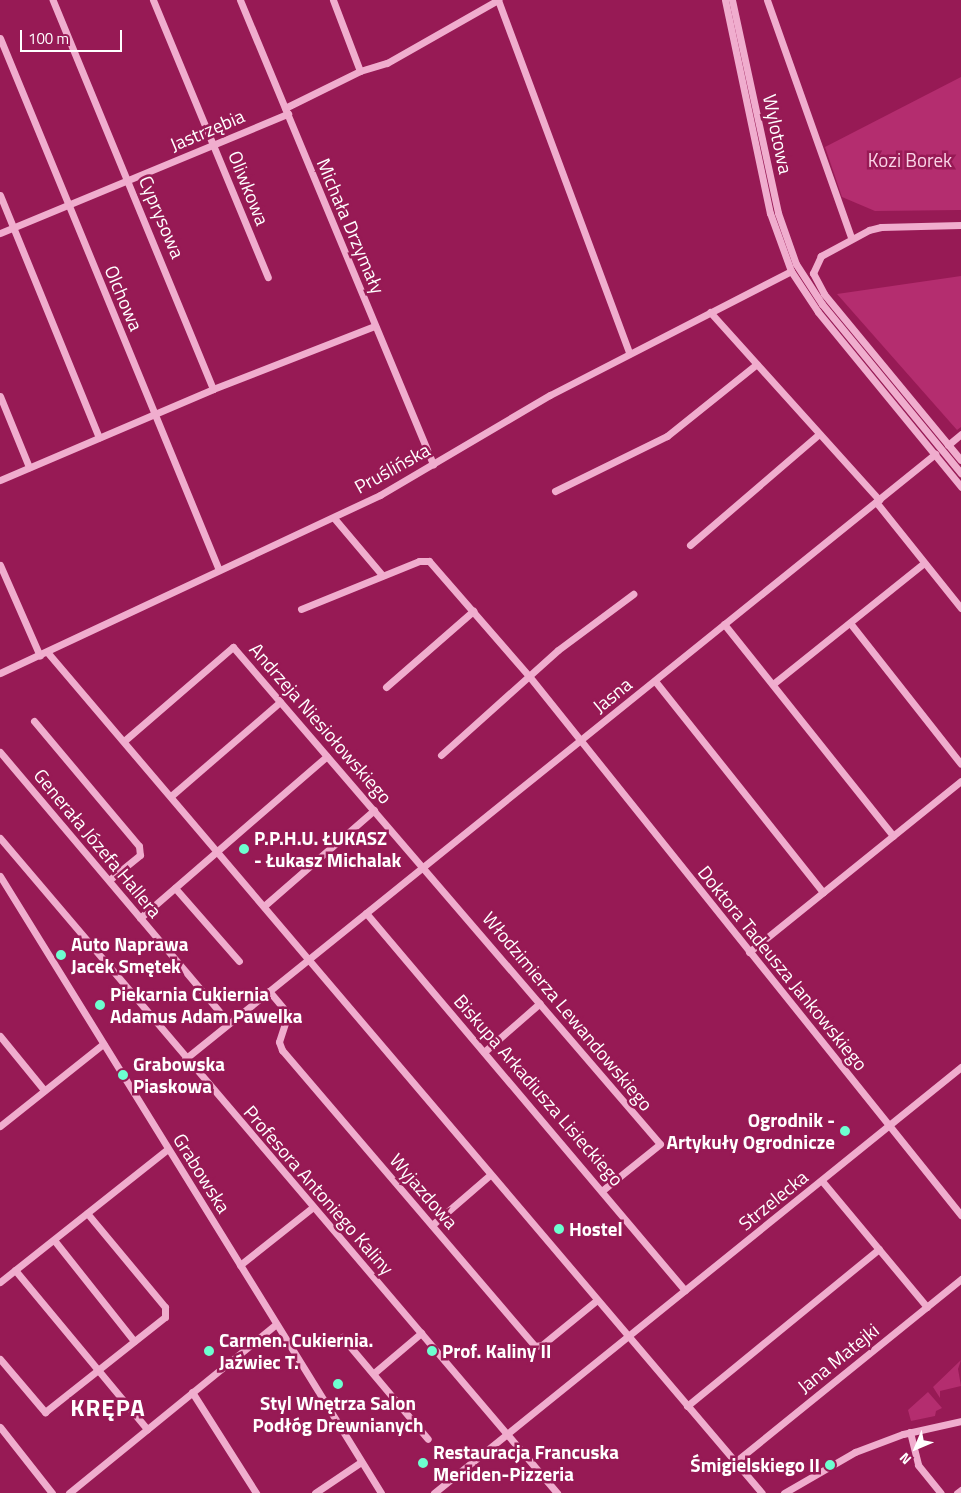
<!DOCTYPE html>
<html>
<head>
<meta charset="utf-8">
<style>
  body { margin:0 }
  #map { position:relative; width:961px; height:1493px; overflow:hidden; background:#971a55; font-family:"Titillium Web",sans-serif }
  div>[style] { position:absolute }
  .green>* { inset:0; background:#b42d6f }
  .minor>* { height:7px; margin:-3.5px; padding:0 3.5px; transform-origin:3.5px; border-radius:3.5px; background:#f0adce }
  .dots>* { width:14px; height:14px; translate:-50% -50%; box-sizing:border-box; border:2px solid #971a55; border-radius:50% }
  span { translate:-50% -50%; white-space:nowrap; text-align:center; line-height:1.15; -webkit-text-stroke:5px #971a55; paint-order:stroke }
  .street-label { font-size:19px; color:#fff }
  .park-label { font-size:19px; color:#fbd4e7 }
  .poi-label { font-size:19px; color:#fff; font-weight:700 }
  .left { translate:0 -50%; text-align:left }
  .right { translate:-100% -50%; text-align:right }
  .district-label { font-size:24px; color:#fff; font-weight:700; letter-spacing:1px }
  .north { position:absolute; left:891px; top:1423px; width:50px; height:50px; -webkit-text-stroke:4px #971a55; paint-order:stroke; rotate:225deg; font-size:14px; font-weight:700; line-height:20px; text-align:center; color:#fff }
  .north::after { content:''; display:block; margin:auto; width:18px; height:22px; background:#fff; clip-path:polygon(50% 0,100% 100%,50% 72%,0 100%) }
  .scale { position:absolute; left:20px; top:30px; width:102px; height:22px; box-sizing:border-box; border:2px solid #fff; border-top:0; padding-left:6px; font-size:15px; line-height:18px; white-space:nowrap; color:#fff; -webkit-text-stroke:4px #971a55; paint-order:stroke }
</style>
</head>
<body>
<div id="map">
  <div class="green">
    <div style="clip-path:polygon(961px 77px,961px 210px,875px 211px,842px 197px,825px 147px)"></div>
    <div style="clip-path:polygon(961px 276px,961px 427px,957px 430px,837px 294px)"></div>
    <div style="clip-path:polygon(961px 1360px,958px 1369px,961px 1386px,940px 1391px,940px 1398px,933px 1387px)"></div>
    <div style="clip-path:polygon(928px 1392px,942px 1408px,936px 1411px,935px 1416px,911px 1421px,908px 1410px)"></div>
  </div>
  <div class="minor">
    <div style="left:153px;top:0;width:300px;rotate:67.5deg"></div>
    <div style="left:240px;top:0;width:503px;rotate:67.42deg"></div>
    <div style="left:333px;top:0;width:76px;rotate:69.2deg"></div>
    <div style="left:498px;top:0;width:377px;rotate:69.6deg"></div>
    <div style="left:725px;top:0;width:218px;rotate:78.1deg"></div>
    <div style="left:770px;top:213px;width:62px;rotate:70.1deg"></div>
    <div style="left:791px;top:271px;width:49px;rotate:56.6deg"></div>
    <div style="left:818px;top:312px;width:226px;rotate:50.7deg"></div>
    <div style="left:732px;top:0;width:218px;rotate:77.8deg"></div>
    <div style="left:778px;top:213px;width:54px;rotate:70.6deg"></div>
    <div style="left:796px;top:264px;width:48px;rotate:57deg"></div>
    <div style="left:822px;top:304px;width:219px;rotate:50.6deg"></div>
    <div style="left:767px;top:0;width:251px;rotate:70.5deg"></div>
    <div style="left:0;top:38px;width:575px;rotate:67.63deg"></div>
    <div style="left:285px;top:108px;width:84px;rotate:-26.3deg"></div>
    <div style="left:360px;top:71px;width:28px;rotate:-17deg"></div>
    <div style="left:387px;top:63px;width:128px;rotate:-29.6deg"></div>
    <div style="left:0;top:195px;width:262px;rotate:67.8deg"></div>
    <div style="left:961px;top:225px;width:80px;rotate:178.6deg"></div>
    <div style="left:881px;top:227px;width:12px;rotate:166deg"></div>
    <div style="left:869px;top:230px;width:55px;rotate:151.6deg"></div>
    <div style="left:821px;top:256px;width:19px;rotate:115deg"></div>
    <div style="left:813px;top:273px;width:24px;rotate:62deg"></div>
    <div style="left:824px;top:294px;width:215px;rotate:50.5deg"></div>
    <div style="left:0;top:233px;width:312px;rotate:-22.5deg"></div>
    <div style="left:710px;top:312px;width:253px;rotate:48deg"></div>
    <div style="left:213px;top:389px;width:174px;rotate:-21.3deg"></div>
    <div style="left:0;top:396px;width:77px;rotate:67.8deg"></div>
    <div style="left:948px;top:445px;width:17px;rotate:-40deg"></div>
    <div style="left:0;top:480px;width:232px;rotate:-23.1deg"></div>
    <div style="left:213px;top:389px;width:421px;rotate:-112.4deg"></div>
    <div style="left:555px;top:491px;width:125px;rotate:-26.2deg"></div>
    <div style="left:667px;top:436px;width:115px;rotate:-38.7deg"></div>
    <div style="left:876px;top:502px;width:136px;rotate:51.3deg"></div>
    <div style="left:334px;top:518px;width:75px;rotate:49.9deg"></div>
    <div style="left:690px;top:545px;width:170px;rotate:-40.7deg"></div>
    <div style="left:0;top:565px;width:99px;rotate:66.3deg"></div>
    <div style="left:301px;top:609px;width:127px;rotate:-22.1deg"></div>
    <div style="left:419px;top:561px;width:10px"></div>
    <div style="left:429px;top:561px;width:152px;rotate:49deg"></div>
    <div style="left:529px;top:676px;width:691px;rotate:51.29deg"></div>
    <div style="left:850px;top:623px;width:179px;rotate:51.8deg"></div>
    <div style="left:724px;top:624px;width:271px;rotate:51.4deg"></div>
    <div style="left:48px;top:653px;width:1102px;rotate:49.64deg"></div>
    <div style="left:0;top:673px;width:420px;rotate:-25.1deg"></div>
    <div style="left:380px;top:495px;width:197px;rotate:-30.5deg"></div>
    <div style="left:550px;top:395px;width:271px;rotate:-27.2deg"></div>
    <div style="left:655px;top:681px;width:270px;rotate:51.5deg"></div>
    <div style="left:773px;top:684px;width:193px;rotate:-38.7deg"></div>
    <div style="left:386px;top:687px;width:116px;rotate:-41.1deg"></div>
    <div style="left:34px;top:721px;width:163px;rotate:50deg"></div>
    <div style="left:139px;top:846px;width:9px;rotate:84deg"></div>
    <div style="left:140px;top:855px;width:40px;rotate:141deg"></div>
    <div style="left:124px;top:741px;width:144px;rotate:-40.8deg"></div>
    <div style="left:233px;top:647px;width:655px;rotate:49.33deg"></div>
    <div style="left:660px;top:1144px;width:73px;rotate:141.1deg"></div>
    <div style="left:0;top:752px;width:355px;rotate:49.8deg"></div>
    <div style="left:441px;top:755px;width:157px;rotate:-41.9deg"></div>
    <div style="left:558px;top:650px;width:94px;rotate:-36.7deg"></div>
    <div style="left:171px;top:796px;width:144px;rotate:-40.8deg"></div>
    <div style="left:0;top:838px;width:860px;rotate:49.62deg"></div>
    <div style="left:0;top:876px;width:725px;rotate:58.3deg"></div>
    <div style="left:175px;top:888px;width:97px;rotate:48.8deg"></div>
    <div style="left:264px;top:906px;width:146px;rotate:-41.1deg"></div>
    <div style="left:366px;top:913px;width:494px;rotate:49.8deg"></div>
    <div style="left:140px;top:918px;width:247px;rotate:-40.9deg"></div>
    <div style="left:749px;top:952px;width:272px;rotate:-38.9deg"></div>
    <div style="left:269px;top:991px;width:30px;rotate:50deg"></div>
    <div style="left:288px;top:1014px;width:29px;rotate:108deg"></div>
    <div style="left:279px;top:1042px;width:9px;rotate:69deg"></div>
    <div style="left:282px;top:1050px;width:389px;rotate:49.5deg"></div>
    <div style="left:535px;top:1346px;width:7px;rotate:-8deg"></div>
    <div style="left:542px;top:1345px;width:71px;rotate:-39.3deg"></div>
    <div style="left:0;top:1036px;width:70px;rotate:50.8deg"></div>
    <div style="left:484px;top:1052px;width:74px;rotate:-41.2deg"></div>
    <div style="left:185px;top:1059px;width:964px;rotate:-38.89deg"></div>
    <div style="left:0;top:1126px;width:132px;rotate:-38.5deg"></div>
    <div style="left:822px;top:1181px;width:164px;rotate:50.2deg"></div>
    <div style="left:432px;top:1225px;width:77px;rotate:-40.8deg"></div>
    <div style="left:54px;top:1240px;width:129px;rotate:51.6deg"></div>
    <div style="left:240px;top:1265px;width:92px;rotate:-38.4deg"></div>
    <div style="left:15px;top:1270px;width:207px;rotate:50.3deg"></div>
    <div style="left:0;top:1282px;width:214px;rotate:-38.4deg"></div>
    <div style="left:342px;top:1337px;width:133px;rotate:49.9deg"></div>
    <div style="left:0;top:1359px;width:70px;rotate:49.7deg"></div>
    <div style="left:45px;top:1412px;width:153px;rotate:-38.4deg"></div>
    <div style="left:165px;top:1317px;width:10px;rotate:-90deg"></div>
    <div style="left:165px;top:1307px;width:122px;rotate:-129.7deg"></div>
    <div style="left:374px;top:1373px;width:62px;rotate:-40.4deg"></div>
    <div style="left:192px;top:1392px;width:120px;rotate:57.6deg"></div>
    <div style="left:687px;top:1406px;width:248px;rotate:-39.3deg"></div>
    <div style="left:0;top:1427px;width:84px;rotate:51.8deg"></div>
    <div style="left:910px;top:1432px;width:34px;rotate:76deg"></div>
    <div style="left:918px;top:1465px;width:36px;rotate:51deg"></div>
    <div style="left:735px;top:1462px;width:291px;rotate:-39deg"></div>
    <div style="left:69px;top:1493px;width:267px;rotate:-39.2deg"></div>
    <div style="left:315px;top:1493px;width:55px;rotate:-34deg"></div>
    <div style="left:434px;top:1493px;width:678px;rotate:-38.95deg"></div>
    <div style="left:784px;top:1493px;width:82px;rotate:-30deg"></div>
    <div style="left:855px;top:1452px;width:51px;rotate:-20.6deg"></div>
    <div style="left:903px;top:1434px;width:59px;rotate:-12.6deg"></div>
    <div style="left:957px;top:1493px;width:5px;rotate:-37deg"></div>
  </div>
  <div class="dots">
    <div style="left:244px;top:849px;background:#6dffd0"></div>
    <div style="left:61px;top:955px;background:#6dffd0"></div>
    <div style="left:100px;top:1005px;background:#6dffd0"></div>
    <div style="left:123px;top:1075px;background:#6dffd0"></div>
    <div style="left:845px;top:1131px;background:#6dffd0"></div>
    <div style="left:559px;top:1229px;background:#6dffd0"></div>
    <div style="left:209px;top:1351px;background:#6dffd0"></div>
    <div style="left:432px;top:1351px;background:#6dffd0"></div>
    <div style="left:338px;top:1384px;background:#6dffd0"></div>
    <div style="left:423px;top:1463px;background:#6dffd0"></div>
    <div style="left:830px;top:1465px;background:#6dffd0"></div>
  </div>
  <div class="street-label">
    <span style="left:207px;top:130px;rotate:-23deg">Jastrzębia</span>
    <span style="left:778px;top:134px;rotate:78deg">Wylotowa</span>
    <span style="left:249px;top:188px;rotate:68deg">Oliwkowa</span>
    <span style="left:162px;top:217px;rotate:67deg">Cyprysowa</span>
    <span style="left:351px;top:226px;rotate:67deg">Michała Drzymały</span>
    <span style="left:124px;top:298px;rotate:67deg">Olchowa</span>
    <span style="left:392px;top:468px;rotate:-29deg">Pruślińska</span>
    <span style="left:612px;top:695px;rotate:-39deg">Jasna</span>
    <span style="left:321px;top:723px;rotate:49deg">Andrzeja Niesiołowskiego</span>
    <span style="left:98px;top:843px;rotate:50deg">Generała Józefa Hallera</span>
    <span style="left:783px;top:968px;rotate:51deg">Doktora Tadeusza Jankowskiego</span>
    <span style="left:568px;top:1011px;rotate:50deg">Włodzimierza Lewandowskiego</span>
    <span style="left:539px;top:1090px;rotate:49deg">Biskupa Arkadiusza Lisieckiego</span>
    <span style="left:202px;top:1173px;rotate:58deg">Grabowska</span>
    <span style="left:319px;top:1190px;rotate:49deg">Profesora Antoniego Kaliny</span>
    <span style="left:424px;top:1191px;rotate:49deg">Wyjazdowa</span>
    <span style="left:773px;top:1200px;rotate:-39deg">Strzelecka</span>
    <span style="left:838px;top:1358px;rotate:-39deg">Jana Matejki</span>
  </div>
  <div class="park-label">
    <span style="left:910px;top:160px">Kozi Borek</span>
  </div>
  <div class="poi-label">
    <span class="left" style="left:254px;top:849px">P.P.H.U. ŁUKASZ<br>- Łukasz Michalak</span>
    <span class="left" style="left:71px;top:955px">Auto Naprawa<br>Jacek Smętek</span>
    <span class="left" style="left:110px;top:1005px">Piekarnia Cukiernia<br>Adamus Adam Pawelka</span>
    <span class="left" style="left:133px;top:1075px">Grabowska<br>Piaskowa</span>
    <span class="right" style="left:835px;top:1131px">Ogrodnik -<br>Artykuły Ogrodnicze</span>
    <span class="left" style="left:569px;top:1229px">Hostel</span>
    <span class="left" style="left:219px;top:1351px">Carmen. Cukiernia.<br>Jaźwiec T.</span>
    <span class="left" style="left:442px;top:1351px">Prof. Kaliny II</span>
    <span style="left:338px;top:1414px">Styl Wnętrza Salon<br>Podłóg Drewnianych</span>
    <span class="left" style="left:433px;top:1463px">Restauracja Francuska<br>Meriden-Pizzeria</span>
    <span class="right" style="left:820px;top:1465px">Śmigielskiego II</span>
  </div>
  <div class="district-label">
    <span style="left:108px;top:1408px">KRĘPA</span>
  </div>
  <div class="north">N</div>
  <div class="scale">100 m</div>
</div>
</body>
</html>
